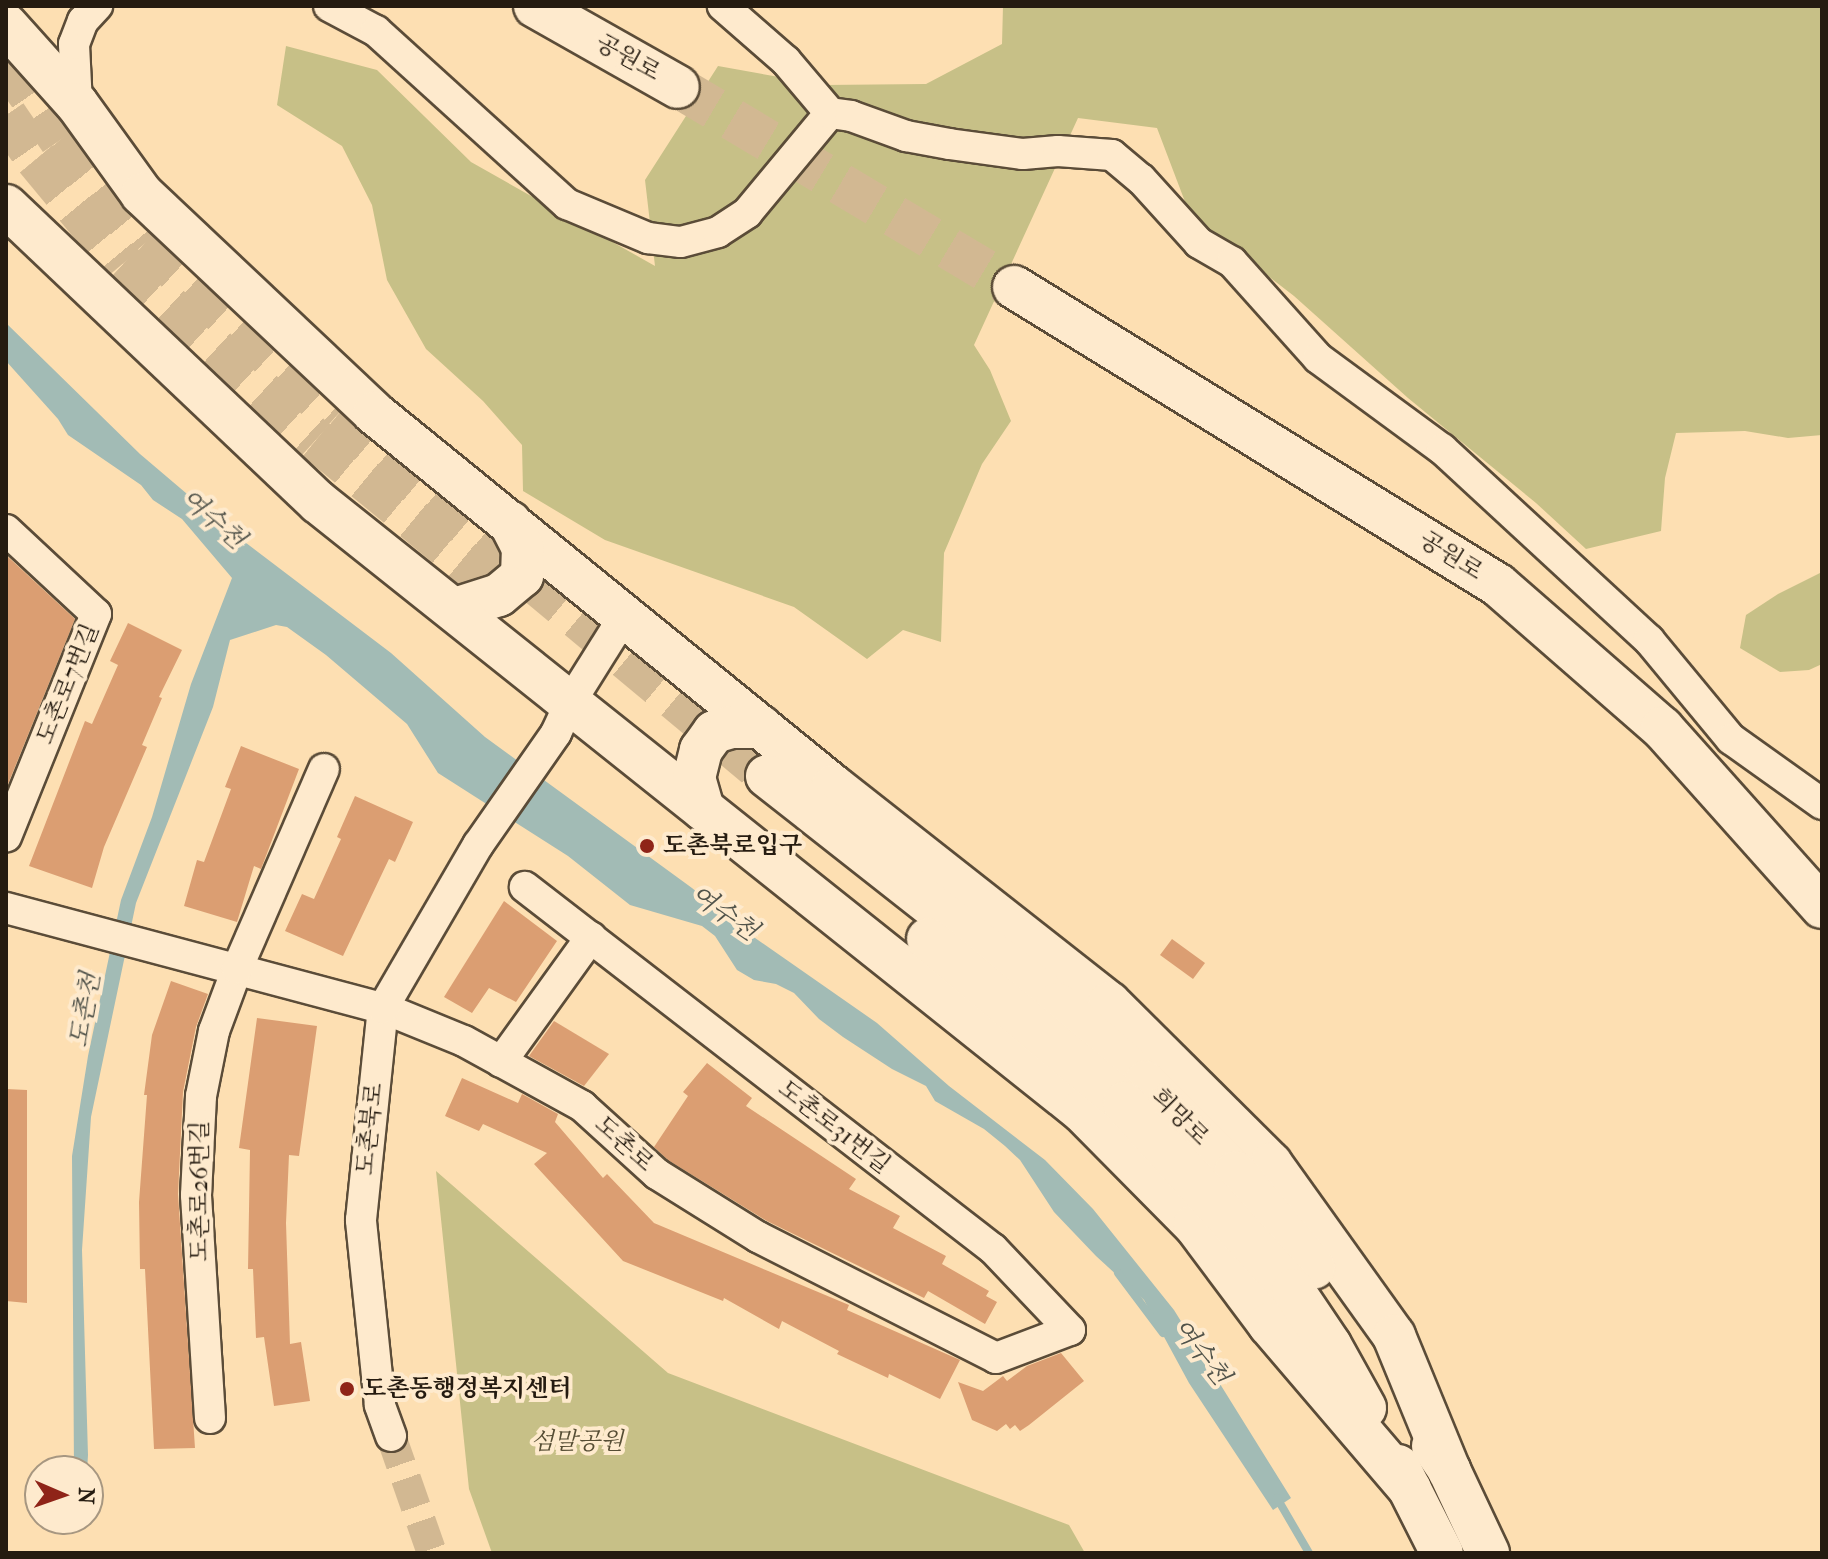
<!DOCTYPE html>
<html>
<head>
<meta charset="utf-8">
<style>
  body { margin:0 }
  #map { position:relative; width:1828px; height:1559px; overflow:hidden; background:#fddfb2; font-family:"IM FELL French Canon","Noto Serif KR",serif }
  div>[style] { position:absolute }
  .green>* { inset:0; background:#c7c087 }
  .water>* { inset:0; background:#a2bbb5 }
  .stream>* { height:8px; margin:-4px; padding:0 4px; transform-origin:4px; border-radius:4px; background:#a2bbb5 }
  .building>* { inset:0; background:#db9e72 }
  .minor-tunnel>* { height:30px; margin-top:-15px; transform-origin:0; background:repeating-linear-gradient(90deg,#d2b892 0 30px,transparent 0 45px) }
  .secondary-tunnel>* { height:42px; margin-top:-21px; transform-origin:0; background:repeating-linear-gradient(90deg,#d2b892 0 42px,transparent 0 63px) }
  .roads { filter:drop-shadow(2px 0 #5b4c38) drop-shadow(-2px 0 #5b4c38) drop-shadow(0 2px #5b4c38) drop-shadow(0 -2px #5b4c38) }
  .minor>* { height:30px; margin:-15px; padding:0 15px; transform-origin:15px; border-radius:15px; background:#feeacd }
  .secondary>* { height:42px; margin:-21px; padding:0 21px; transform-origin:21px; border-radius:21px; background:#feeacd }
  .dots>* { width:22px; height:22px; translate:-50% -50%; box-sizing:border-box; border:4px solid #feeacd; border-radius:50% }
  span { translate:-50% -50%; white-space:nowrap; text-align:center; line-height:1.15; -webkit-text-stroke:8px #feeacd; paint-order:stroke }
  .street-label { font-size:24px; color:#251b10 }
  .poi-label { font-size:24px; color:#251b10; font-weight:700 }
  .left { translate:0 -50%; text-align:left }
  .park-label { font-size:24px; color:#564d34; font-style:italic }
  .water-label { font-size:26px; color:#51534a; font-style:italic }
  .frame { position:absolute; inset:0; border:8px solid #251b10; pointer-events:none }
  .north { position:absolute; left:24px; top:1455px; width:80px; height:80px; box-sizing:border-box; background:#feeacd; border:2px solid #a79781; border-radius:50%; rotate:92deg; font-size:22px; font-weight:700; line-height:32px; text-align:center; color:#251b10 }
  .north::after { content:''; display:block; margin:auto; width:28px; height:36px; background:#8f2418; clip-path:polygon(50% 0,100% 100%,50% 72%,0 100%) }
</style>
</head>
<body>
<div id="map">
  <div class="green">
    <div style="clip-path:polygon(1003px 6px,1822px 6px,1822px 435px,1788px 438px,1745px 431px,1676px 433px,1665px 478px,1661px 531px,1586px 549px,1536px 503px,1408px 398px,1294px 296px,1221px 240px,1187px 207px,1157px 128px,1078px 118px,974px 345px,990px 370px,1011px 421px,982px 464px,944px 553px,941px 642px,903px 630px,867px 659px,794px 607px,605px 540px,523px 491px,522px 445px,483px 401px,426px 349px,387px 280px,372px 205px,342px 146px,277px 105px,286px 46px,377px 70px,471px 162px,655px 266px,645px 180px,718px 66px,824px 85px,926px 84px,1002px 44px)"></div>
    <div style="clip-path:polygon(1822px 572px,1822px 664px,1809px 670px,1780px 672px,1740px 648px,1746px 615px,1778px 594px)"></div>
    <div style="clip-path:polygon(436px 1171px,668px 1373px,1069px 1525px,1085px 1553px,492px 1553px,469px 1489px)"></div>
  </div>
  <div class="water">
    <div style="clip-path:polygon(6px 323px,140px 454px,233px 533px,391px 653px,485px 737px,692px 888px,738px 926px,877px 1023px,949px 1086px,1045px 1160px,1093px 1209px,1174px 1310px,1291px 1498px,1273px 1510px,1189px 1383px,1144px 1300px,1096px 1256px,1054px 1212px,1020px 1160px,1005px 1146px,984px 1129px,935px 1101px,926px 1086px,892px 1069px,843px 1037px,819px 1019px,794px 993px,776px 984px,754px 980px,737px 970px,715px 936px,702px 926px,630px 905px,568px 856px,438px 773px,407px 724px,326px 655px,287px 627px,276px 625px,230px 640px,213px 707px,136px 903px,91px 1117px,82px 1250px,88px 1455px,87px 1471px,74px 1471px,72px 1156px,88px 1056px,121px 900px,152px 817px,191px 684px,232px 578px,182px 519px,153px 500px,141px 485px,68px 435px,58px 419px,6px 361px)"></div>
  </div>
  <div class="stream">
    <div style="left:1118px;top:1273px;width:75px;rotate:53.1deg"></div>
    <div style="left:1277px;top:1498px;width:64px;rotate:59.8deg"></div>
  </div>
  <div class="building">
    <div style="clip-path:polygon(6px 555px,75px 619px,6px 789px)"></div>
    <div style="clip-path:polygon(128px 623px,182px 650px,159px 697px,162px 698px,142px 745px,147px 747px,104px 847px,92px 888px,29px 866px,85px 721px,92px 724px,118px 665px,110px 661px)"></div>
    <div style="clip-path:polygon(241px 746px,299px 769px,261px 869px,254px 866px,237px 922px,184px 906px,197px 860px,204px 862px,231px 789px,225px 787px)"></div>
    <div style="clip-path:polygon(355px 796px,413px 822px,395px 862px,389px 859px,343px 956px,285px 931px,302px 894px,314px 899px,341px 839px,337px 837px)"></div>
    <div style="clip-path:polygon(504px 901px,557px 941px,516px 1002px,489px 988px,472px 1013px,444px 997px)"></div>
    <div style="clip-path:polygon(1172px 939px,1205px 963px,1193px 979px,1160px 955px)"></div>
    <div style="clip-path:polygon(171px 981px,208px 994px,196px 1027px,183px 1092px,178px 1194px,195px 1448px,154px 1449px,145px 1269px,140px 1269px,139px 1202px,147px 1095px,144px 1095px,152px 1035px)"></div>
    <div style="clip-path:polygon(257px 1018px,317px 1026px,299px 1156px,289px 1155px,286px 1223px,290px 1344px,301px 1342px,310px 1401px,274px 1406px,264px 1337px,256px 1338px,253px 1269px,248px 1269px,250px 1150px,239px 1148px)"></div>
    <div style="clip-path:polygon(554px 1021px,609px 1054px,584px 1086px,529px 1056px)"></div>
    <div style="clip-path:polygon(707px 1063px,752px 1098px,746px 1106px,856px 1179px,849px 1189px,900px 1216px,893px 1228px,946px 1256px,942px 1264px,989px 1291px,986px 1296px,997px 1302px,985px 1324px,928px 1291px,924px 1298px,767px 1221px,668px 1160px,654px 1147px,688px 1096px,683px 1092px)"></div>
    <div style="clip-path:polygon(462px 1078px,518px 1103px,522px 1094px,558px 1114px,555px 1122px,603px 1178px,607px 1174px,654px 1223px,849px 1305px,847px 1310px,960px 1360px,940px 1399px,889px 1374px,888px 1378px,837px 1354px,839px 1351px,782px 1321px,779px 1329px,724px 1298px,723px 1301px,623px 1261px,534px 1164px,547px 1153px,483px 1124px,479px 1131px,445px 1116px)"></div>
    <div style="clip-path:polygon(6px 1089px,27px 1090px,27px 1303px,6px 1301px)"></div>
    <div style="clip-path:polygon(1061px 1353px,1084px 1381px,1029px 1425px,1020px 1431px,1015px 1425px,1010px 1429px,1006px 1424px,997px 1431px,972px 1420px,958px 1382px,983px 1391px,1003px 1376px,1007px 1381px,1027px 1366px)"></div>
  </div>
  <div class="minor-tunnel">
    <div style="left:391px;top:1436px;width:124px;rotate:70.7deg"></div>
  </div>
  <div class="secondary-tunnel">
    <div style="left:6px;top:61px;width:96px;rotate:55.6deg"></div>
    <div style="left:60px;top:140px;width:134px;rotate:50.5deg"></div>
    <div style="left:145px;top:243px;width:258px;rotate:42.3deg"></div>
    <div style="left:336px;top:417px;width:561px;rotate:39.79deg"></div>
    <div style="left:678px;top:87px;width:391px;rotate:30.8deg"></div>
    <div style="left:6px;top:115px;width:53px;rotate:55.7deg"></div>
    <div style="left:36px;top:159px;width:136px;rotate:50.4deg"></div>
    <div style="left:123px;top:264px;width:261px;rotate:42.4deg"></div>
    <div style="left:316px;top:440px;width:256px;rotate:39.3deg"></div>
  </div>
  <div class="roads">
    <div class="minor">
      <div style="left:329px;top:6px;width:53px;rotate:28deg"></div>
      <div style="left:376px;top:31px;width:258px;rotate:42.2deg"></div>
      <div style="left:567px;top:204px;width:88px;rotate:22.8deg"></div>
      <div style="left:648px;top:238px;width:33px;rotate:7deg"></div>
      <div style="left:681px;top:242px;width:38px;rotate:-15deg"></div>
      <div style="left:718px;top:232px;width:35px;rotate:-33deg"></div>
      <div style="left:747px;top:213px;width:130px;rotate:-50.3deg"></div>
      <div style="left:830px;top:113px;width:68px;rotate:-130.2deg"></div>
      <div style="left:786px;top:61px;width:84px;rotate:-138.9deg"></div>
      <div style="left:77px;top:104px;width:60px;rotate:-92.9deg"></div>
      <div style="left:74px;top:44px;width:25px;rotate:-69deg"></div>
      <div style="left:83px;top:21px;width:21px;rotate:-47deg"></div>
      <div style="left:830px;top:113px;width:21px;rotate:8deg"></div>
      <div style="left:851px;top:116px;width:59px;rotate:20deg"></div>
      <div style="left:906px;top:136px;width:44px;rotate:10.5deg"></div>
      <div style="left:949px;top:144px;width:75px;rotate:7.7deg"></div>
      <div style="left:1023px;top:154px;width:35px;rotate:-5deg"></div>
      <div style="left:1058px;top:151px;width:54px;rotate:4.2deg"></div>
      <div style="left:1112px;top:155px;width:38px;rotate:40deg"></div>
      <div style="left:1141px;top:179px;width:86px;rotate:47.8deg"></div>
      <div style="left:1199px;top:243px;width:38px;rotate:30deg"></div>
      <div style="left:1232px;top:262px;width:129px;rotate:48.1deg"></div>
      <div style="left:1318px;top:358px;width:154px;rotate:36.3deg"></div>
      <div style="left:1442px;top:449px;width:282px;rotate:42.7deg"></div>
      <div style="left:1649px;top:640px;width:129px;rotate:50.4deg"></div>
      <div style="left:1731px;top:739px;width:112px;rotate:35.5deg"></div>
      <div style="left:6px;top:530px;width:123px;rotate:43deg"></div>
      <div style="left:96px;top:614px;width:240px;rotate:112deg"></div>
      <div style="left:6px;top:908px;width:390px;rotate:14.9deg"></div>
      <div style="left:383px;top:1008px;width:87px;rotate:22.2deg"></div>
      <div style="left:464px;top:1041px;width:135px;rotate:28.8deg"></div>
      <div style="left:582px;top:1106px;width:101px;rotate:42.2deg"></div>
      <div style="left:657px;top:1174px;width:119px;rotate:32deg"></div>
      <div style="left:758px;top:1237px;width:267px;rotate:26.9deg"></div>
      <div style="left:996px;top:1358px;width:79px;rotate:-20.7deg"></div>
      <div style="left:1070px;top:1330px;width:112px;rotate:-133.5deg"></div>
      <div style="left:993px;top:1249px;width:592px;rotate:-142.28deg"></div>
      <div style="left:501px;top:1062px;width:154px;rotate:-54.2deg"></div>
      <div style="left:210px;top:1418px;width:223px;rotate:-93.6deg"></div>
      <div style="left:196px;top:1195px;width:99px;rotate:-87.1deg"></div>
      <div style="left:201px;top:1096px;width:66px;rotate:-78.7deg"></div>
      <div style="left:214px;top:1031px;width:66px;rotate:-69.6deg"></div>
      <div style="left:237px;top:969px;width:218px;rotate:-66.5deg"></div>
      <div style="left:391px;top:1436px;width:33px;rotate:-110deg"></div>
      <div style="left:380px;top:1405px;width:186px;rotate:-95.9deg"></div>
      <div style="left:361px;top:1220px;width:213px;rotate:-84.1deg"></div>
      <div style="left:383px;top:1008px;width:189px;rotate:-59.8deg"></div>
      <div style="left:478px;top:845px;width:136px;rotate:-55.1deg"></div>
      <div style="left:556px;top:733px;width:35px;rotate:-65deg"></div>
      <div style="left:571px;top:701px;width:102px;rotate:-57.9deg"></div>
    </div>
    <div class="secondary">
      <div style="left:535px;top:6px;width:164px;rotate:29.5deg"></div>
      <div style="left:6px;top:25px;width:106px;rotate:48.1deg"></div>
      <div style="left:77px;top:104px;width:111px;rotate:54.2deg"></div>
      <div style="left:142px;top:194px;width:319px;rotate:43.3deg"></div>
      <div style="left:374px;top:413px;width:591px;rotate:39.1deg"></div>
      <div style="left:833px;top:786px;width:351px;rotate:38.2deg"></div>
      <div style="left:1109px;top:1003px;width:228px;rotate:44.8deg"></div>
      <div style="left:1271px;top:1164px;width:211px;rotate:54.4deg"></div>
      <div style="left:1394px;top:1336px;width:145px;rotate:67.7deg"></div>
      <div style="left:6px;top:206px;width:430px;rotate:43.5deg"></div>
      <div style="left:318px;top:502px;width:977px;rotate:38.56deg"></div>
      <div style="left:1082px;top:1111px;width:161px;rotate:45.3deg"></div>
      <div style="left:1195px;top:1225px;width:124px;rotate:53.2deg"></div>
      <div style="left:1269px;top:1324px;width:217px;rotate:49.5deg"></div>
      <div style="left:1014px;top:287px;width:568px;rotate:31.62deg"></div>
      <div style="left:1498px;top:585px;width:218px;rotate:41.1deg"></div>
      <div style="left:1662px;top:728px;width:240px;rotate:48.2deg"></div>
      <div style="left:455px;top:609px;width:46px;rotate:-17.7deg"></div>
      <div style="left:499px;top:595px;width:30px;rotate:-40deg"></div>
      <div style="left:522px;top:576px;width:28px;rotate:-88deg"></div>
      <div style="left:523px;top:548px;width:29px;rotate:-117deg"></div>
      <div style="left:767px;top:776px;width:369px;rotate:38.2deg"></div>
      <div style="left:1057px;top:1004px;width:118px;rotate:41.6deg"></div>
      <div style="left:1145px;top:1082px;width:127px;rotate:45deg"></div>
      <div style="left:1235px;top:1172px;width:124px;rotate:50.5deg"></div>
      <div style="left:703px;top:809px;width:32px;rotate:-106deg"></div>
      <div style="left:694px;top:778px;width:29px;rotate:-76deg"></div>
      <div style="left:701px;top:750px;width:22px;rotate:-54deg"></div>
      <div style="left:714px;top:732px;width:18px;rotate:-16deg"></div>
      <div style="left:731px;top:727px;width:30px"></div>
      <div style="left:928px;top:939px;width:256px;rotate:39.9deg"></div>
      <div style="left:1124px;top:1103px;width:252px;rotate:47.9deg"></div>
      <div style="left:1293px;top:1290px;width:66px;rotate:56.1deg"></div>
      <div style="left:1330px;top:1345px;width:72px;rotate:60.9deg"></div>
      <div style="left:1433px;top:1446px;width:29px;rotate:56deg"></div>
      <div style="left:1449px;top:1470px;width:92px;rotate:64.8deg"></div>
      <div style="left:1398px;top:1466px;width:97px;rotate:63.2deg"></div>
    </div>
  </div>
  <div class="dots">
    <div style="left:647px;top:846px;background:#8f2418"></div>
    <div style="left:347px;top:1389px;background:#8f2418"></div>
  </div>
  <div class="street-label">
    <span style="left:628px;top:58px;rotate:29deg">공원로</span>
    <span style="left:1451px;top:556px;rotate:32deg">공원로</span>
    <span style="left:68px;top:684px;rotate:-68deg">도촌로7번길</span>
    <span style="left:1180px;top:1117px;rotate:45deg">희망로</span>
    <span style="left:834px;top:1127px;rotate:38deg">도촌로31번길</span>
    <span style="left:370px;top:1129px;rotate:-84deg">도촌북로</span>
    <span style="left:624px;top:1144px;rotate:42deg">도촌로</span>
    <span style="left:200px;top:1191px;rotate:-90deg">도촌로26번길</span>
  </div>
  <div class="poi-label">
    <span class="left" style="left:663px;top:846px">도촌북로입구</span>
    <span class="left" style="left:363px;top:1389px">도촌동행정복지센터</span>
  </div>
  <div class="park-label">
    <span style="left:577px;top:1442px">섬말공원</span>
  </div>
  <div class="water-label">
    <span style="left:213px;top:519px;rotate:41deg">여수천</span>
    <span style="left:724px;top:913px;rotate:35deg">여수천</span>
    <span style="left:85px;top:1010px;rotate:-80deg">도촌천</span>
    <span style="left:1201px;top:1352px;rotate:52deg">여수천</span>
  </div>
  <div class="frame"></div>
  <div class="north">N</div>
</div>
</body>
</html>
